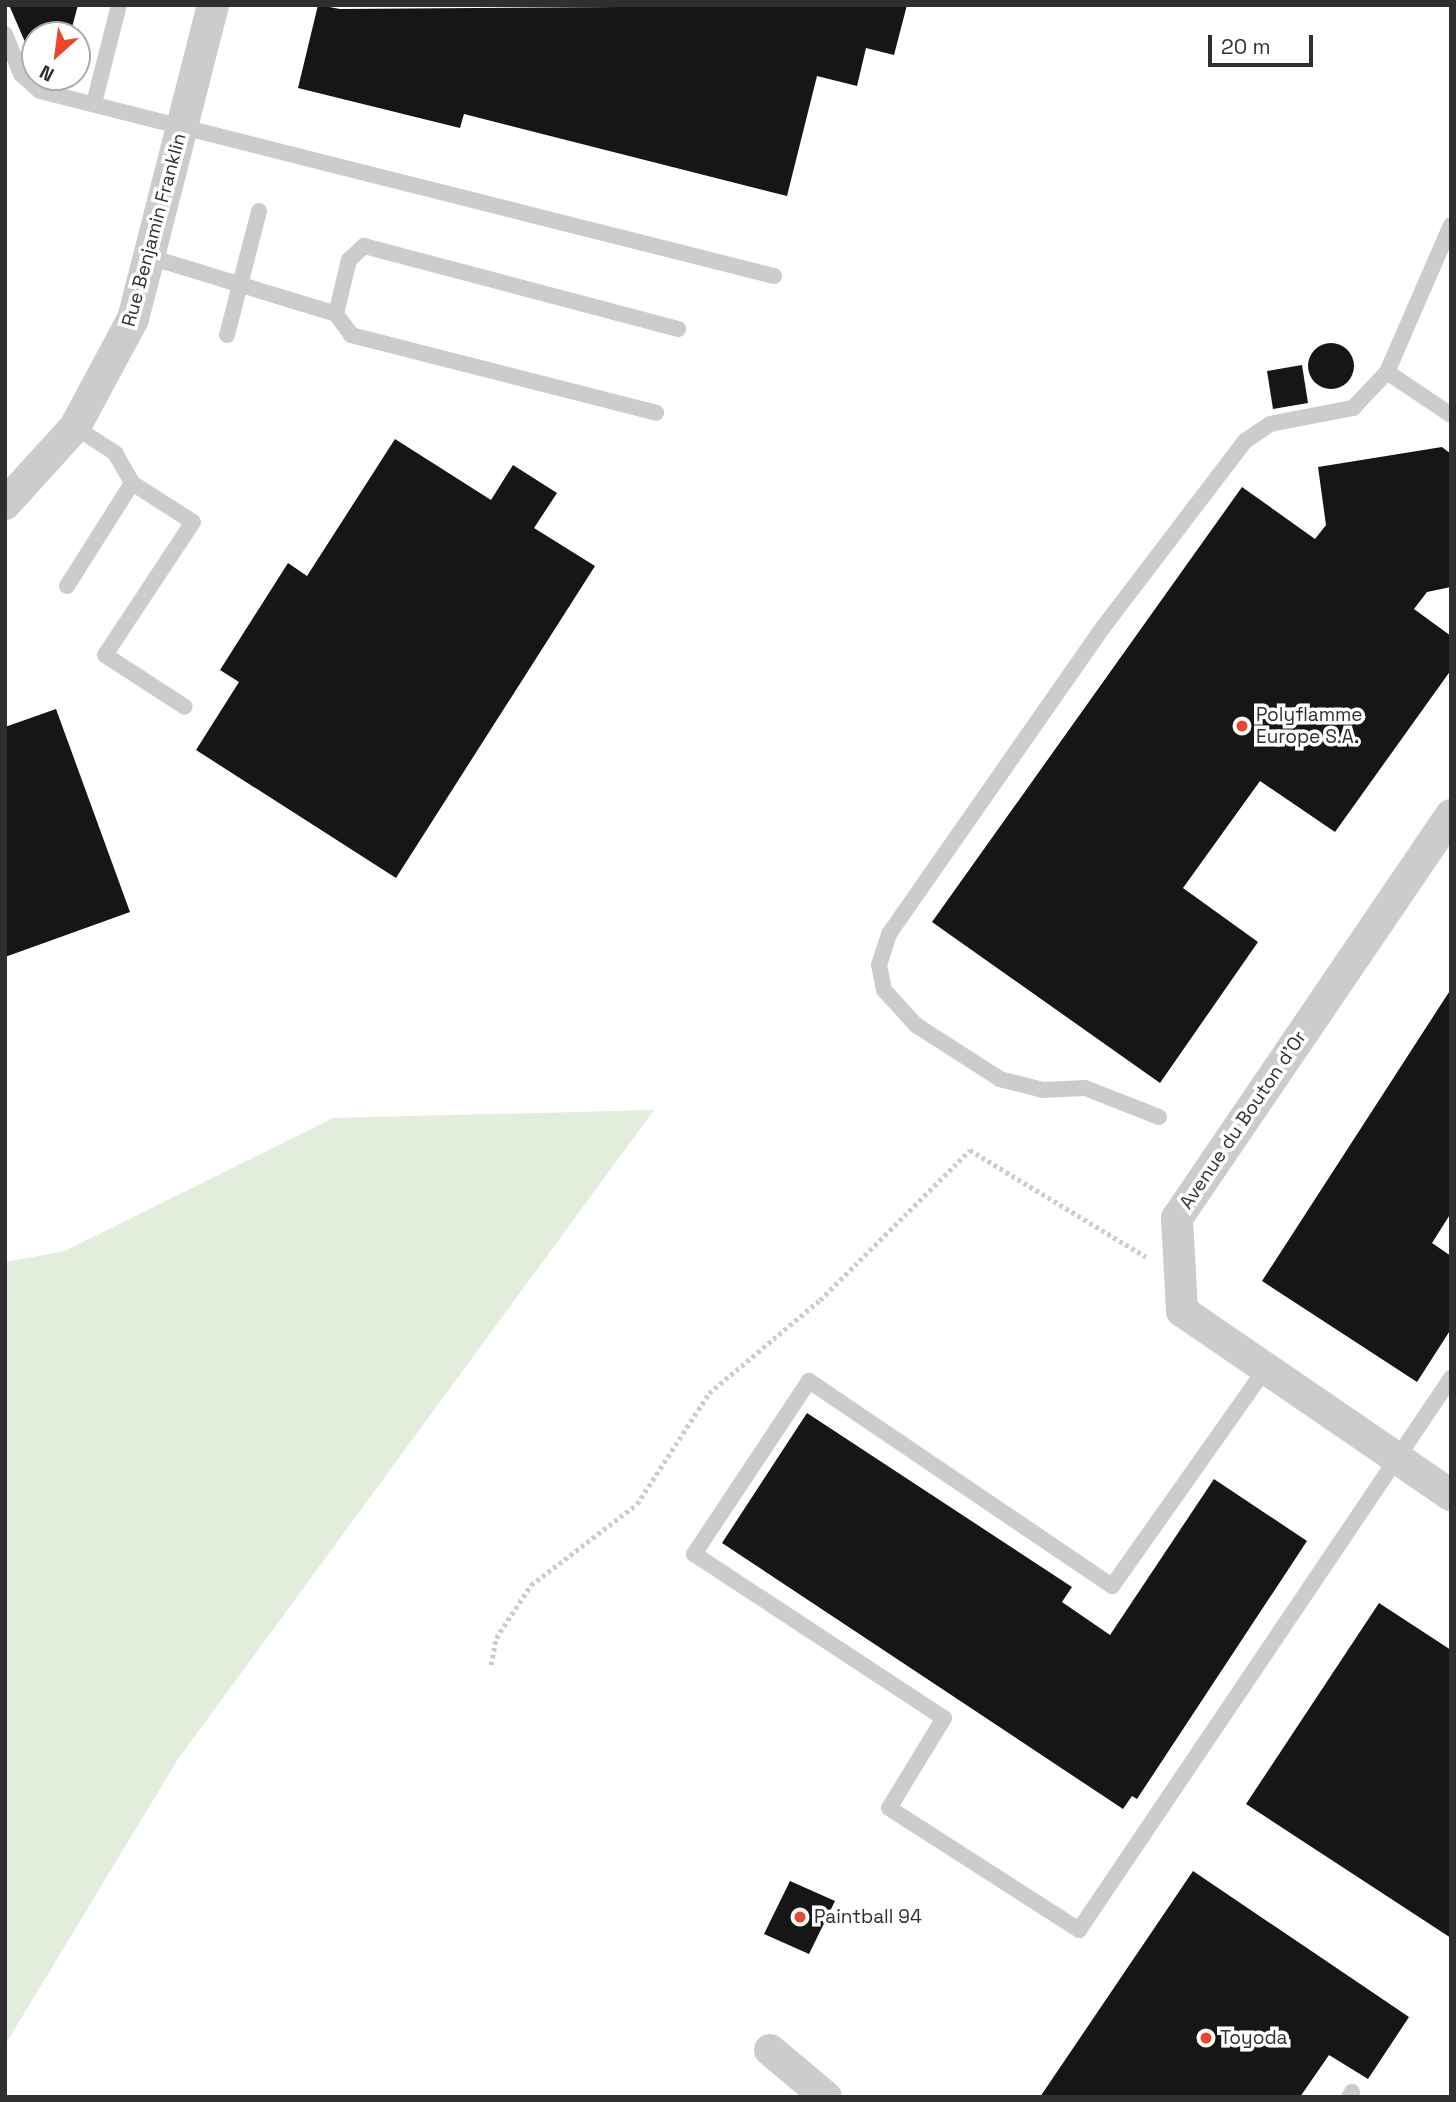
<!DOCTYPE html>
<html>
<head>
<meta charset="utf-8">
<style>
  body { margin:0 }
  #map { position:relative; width:1456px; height:2102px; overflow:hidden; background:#fff; font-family:"Space Grotesk",sans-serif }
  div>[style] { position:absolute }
  .green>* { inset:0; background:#e2eddc }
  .building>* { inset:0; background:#161616 }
  .round { border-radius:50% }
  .path>* { height:4.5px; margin-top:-2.25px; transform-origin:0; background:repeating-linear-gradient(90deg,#ccc 0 3.5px,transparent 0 7px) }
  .lane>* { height:16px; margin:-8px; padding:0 8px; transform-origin:8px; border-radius:8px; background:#ccc }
  .street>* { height:32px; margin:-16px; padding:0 16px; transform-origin:16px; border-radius:16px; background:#ccc }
  .dots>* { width:19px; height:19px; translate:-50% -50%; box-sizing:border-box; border:4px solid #fff; border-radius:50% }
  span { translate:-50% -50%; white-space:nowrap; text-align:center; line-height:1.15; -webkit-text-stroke:7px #fff; paint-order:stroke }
  .street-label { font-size:19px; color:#2f2f2f }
  .poi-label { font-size:19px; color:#2f2f2f }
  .left { translate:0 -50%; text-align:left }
  .frame { position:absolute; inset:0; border:7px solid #2f2f2f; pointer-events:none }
  .north { position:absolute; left:21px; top:21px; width:70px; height:70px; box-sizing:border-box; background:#fff; border:2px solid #acacac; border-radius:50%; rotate:208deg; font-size:19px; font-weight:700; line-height:28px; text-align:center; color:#2f2f2f }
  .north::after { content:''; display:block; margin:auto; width:24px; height:32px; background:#ee442a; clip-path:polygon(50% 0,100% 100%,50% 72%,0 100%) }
  .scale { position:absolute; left:1208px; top:35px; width:105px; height:32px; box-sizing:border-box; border:4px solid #2f2f2f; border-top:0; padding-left:9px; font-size:21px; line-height:24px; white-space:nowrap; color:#2f2f2f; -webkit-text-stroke:5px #fff; paint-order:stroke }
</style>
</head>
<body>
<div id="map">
  <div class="green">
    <div style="clip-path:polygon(654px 1110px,178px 1759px,5px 2045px,5px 1262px,65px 1251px,333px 1118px)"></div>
  </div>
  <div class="building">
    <div style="clip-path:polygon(9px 5px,78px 5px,70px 35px,35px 35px,35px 48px,25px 42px)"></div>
    <div style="clip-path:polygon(318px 5px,340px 9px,907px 5px,894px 55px,866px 48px,857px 86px,817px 76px,787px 196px,464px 114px,460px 128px,298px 88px)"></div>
    <div class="round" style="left:1308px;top:343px;width:46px;height:46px"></div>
    <div style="clip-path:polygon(1302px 365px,1308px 403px,1273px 409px,1267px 371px)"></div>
    <div style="clip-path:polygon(395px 439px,491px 500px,513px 465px,557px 493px,534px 528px,595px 566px,396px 878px,196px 750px,239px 682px,220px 670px,288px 563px,307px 576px)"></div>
    <div style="clip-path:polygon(1442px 447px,1451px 454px,1451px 587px,1427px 592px,1414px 609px,1451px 636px,1451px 670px,1335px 832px,1260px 781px,1183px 888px,1258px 942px,1160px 1083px,932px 922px,1242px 487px,1315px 539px,1326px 525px,1318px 467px)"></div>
    <div style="clip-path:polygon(56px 709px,130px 912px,5px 957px,5px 727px)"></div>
    <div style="clip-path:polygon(1451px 989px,1451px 1213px,1432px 1243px,1451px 1256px,1451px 1329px,1417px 1382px,1262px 1281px)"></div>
    <div style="clip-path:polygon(807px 1413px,1072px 1587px,1062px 1602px,1110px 1635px,1214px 1479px,1307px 1541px,1137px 1799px,1132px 1796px,1123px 1809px,722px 1543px)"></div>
    <div style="clip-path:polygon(1379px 1603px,1451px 1650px,1451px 1938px,1246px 1804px)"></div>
    <div style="clip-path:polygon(1193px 1871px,1409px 2017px,1368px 2079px,1329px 2055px,1300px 2097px,1040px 2097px)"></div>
    <div style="clip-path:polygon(790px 1881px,835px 1901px,809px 1954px,764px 1934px)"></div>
  </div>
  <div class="path">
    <div style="left:491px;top:1665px;width:27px;rotate:-80deg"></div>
    <div style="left:496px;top:1638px;width:64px;rotate:-56.6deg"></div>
    <div style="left:531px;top:1585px;width:133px;rotate:-37.4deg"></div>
    <div style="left:637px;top:1504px;width:132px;rotate:-57deg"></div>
    <div style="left:709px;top:1393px;width:145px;rotate:-40deg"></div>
    <div style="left:820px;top:1300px;width:212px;rotate:-45deg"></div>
    <div style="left:970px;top:1150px;width:206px;rotate:31.3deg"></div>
  </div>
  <div class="lane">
    <div style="left:5px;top:34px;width:43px;rotate:68.2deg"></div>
    <div style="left:21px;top:74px;width:25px;rotate:42deg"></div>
    <div style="left:40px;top:91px;width:757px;rotate:14.15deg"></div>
    <div style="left:94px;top:103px;width:101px;rotate:-75.7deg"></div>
    <div style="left:1451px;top:225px;width:160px;rotate:113.5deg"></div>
    <div style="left:1387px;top:372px;width:77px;rotate:33.9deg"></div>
    <div style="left:150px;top:257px;width:195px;rotate:17deg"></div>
    <div style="left:336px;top:314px;width:26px;rotate:54deg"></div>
    <div style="left:351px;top:335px;width:315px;rotate:14.3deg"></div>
    <div style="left:336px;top:314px;width:56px;rotate:-76.5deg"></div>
    <div style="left:349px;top:260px;width:21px;rotate:-43deg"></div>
    <div style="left:364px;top:246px;width:325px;rotate:14.8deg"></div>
    <div style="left:227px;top:335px;width:128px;rotate:-75.5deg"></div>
    <div style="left:75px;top:427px;width:48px;rotate:33deg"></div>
    <div style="left:115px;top:453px;width:34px;rotate:60deg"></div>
    <div style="left:132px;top:483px;width:72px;rotate:32.6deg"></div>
    <div style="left:193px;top:522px;width:159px;rotate:123.5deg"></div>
    <div style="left:105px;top:655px;width:95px;rotate:33deg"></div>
    <div style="left:67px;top:586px;width:122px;rotate:-57.7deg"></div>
    <div style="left:1159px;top:1117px;width:79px;rotate:-158.6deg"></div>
    <div style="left:1085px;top:1088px;width:42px;rotate:177.3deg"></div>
    <div style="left:1043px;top:1090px;width:44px;rotate:-165.7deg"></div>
    <div style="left:1000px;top:1079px;width:100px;rotate:-147.3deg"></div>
    <div style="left:916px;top:1025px;width:47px;rotate:-132.4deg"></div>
    <div style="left:884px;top:990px;width:25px;rotate:-101deg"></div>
    <div style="left:879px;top:965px;width:33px;rotate:-72deg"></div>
    <div style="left:889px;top:934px;width:366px;rotate:-55.1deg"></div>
    <div style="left:1098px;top:634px;width:243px;rotate:-52.7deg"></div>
    <div style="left:1245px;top:441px;width:30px;rotate:-34deg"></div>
    <div style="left:1270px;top:424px;width:85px;rotate:-10.9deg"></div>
    <div style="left:1353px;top:408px;width:50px;rotate:-46.6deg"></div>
    <div style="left:1266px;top:1368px;width:267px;rotate:125.2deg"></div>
    <div style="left:1112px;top:1586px;width:366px;rotate:-145.9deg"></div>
    <div style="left:809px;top:1381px;width:208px;rotate:123.6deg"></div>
    <div style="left:694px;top:1554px;width:299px;rotate:33.3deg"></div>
    <div style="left:944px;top:1718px;width:105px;rotate:121.4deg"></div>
    <div style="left:889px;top:1808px;width:226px;rotate:32.7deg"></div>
    <div style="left:1079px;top:1930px;width:666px;rotate:-56.02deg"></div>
    <div style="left:1349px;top:2097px;width:6px;rotate:-59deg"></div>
  </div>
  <div class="street">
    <div style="left:5px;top:504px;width:104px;rotate:-47.7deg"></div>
    <div style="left:75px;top:427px;width:123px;rotate:-61.8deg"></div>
    <div style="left:133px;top:319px;width:324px;rotate:-75.7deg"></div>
    <div style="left:1451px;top:815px;width:487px;rotate:124.2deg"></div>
    <div style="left:1177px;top:1218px;width:93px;rotate:86.9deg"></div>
    <div style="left:1182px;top:1311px;width:326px;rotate:34.4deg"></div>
    <div style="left:770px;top:2050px;width:73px;rotate:40deg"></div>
  </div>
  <div class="dots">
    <div style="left:1242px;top:726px;background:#ee442a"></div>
    <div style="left:800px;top:1917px;background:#ee442a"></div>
    <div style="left:1206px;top:2038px;background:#ee442a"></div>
  </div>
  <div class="street-label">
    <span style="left:154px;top:230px;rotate:-75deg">Rue Benjamin Franklin</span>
    <span style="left:1243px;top:1120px;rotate:-56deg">Avenue du Bouton d'Or</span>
  </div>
  <div class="poi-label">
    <span class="left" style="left:1256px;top:726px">Polyflamme<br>Europe S.A.</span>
    <span class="left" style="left:814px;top:1917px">Paintball 94</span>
    <span class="left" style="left:1220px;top:2038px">Toyoda</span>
  </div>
  <div class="frame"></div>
  <div class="north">N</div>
  <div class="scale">20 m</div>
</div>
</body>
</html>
